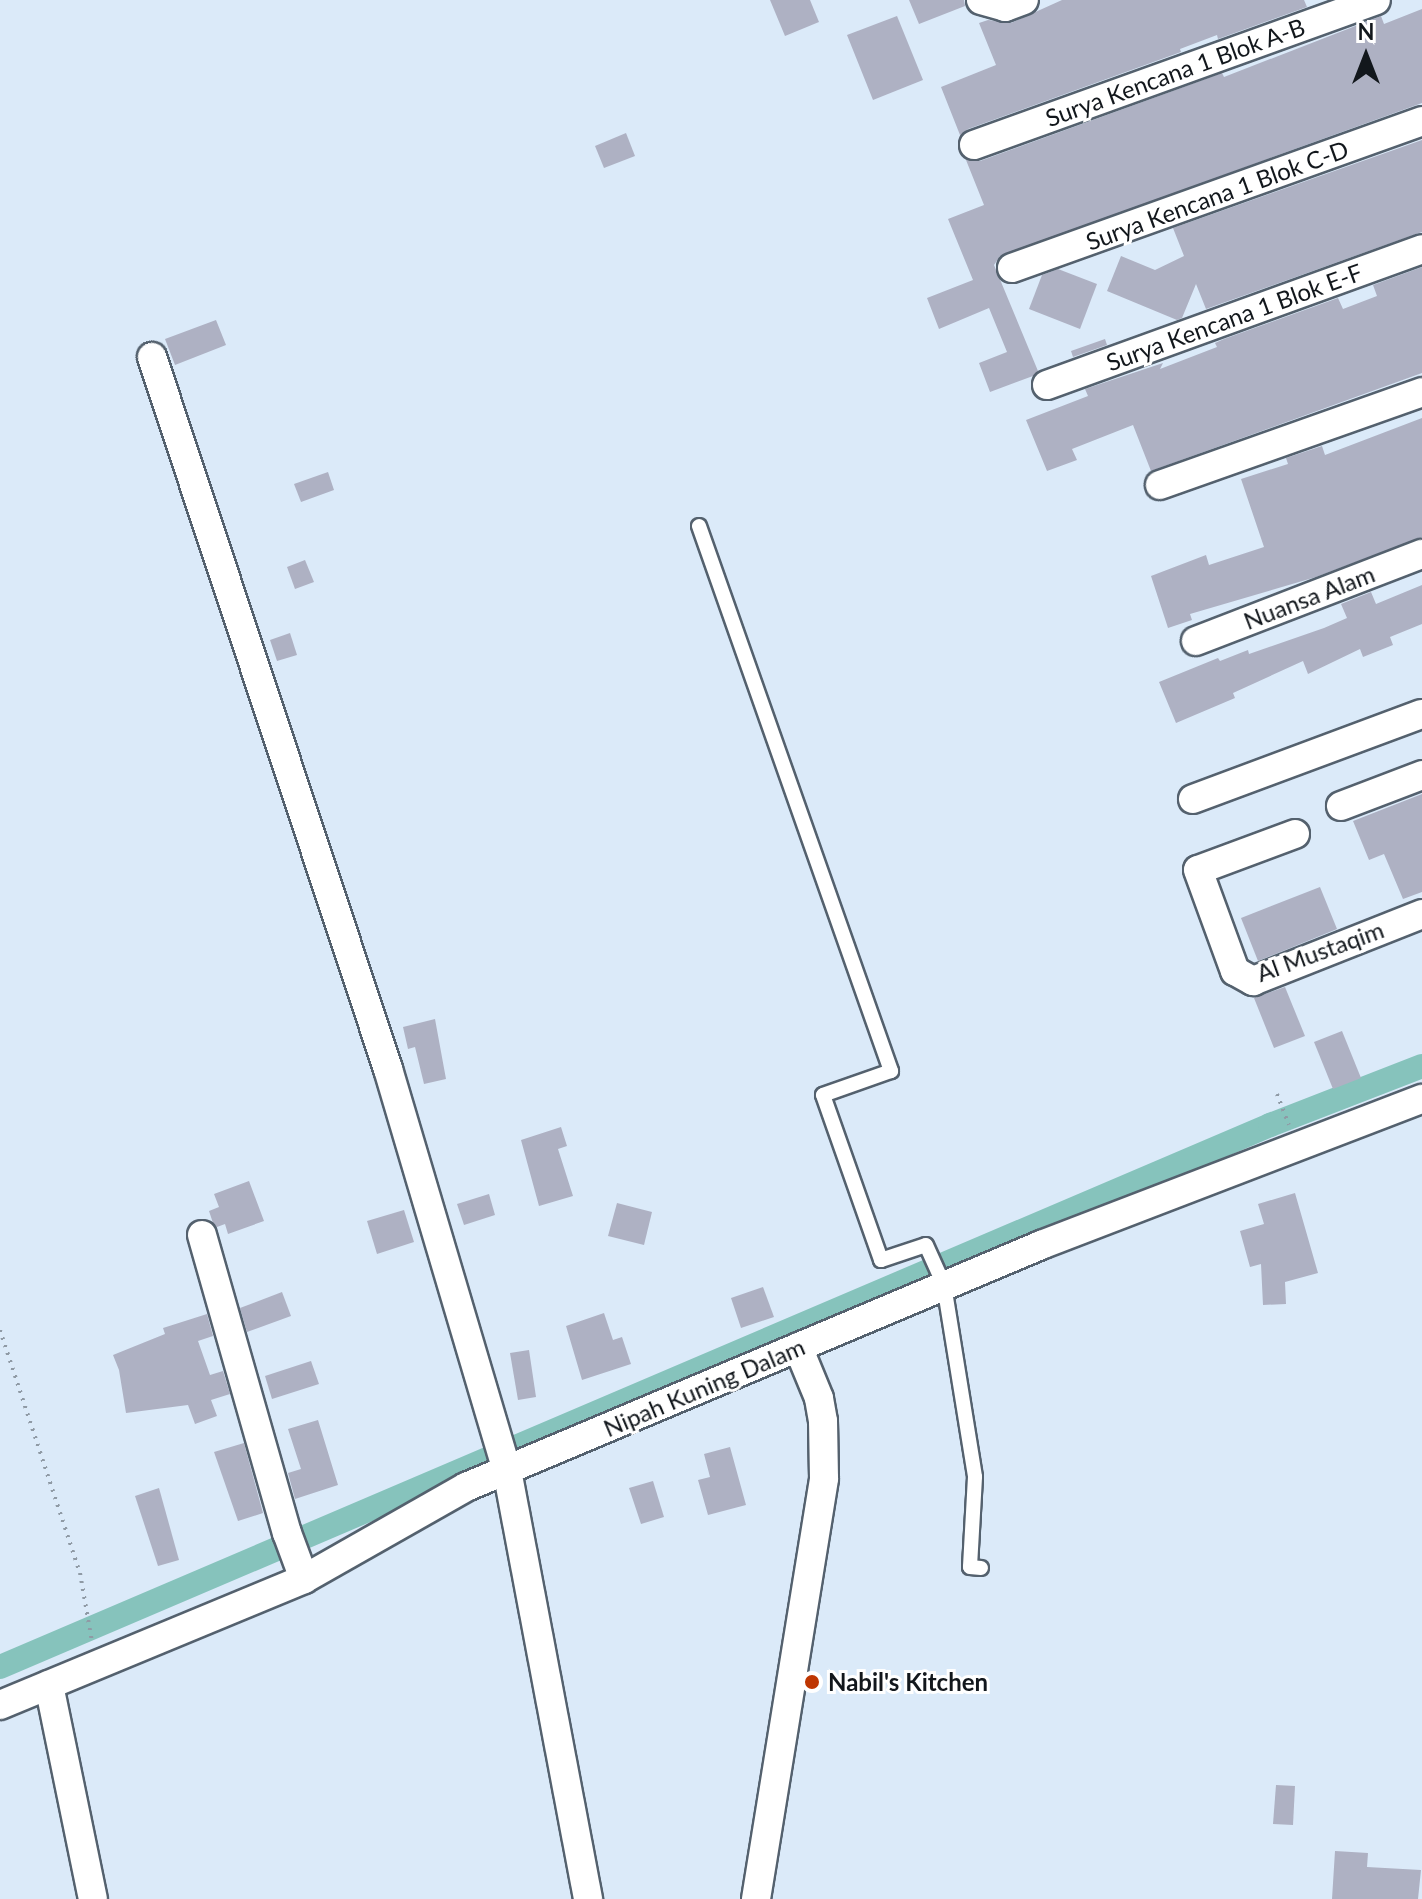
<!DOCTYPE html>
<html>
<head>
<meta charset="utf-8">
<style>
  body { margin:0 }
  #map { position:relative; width:1422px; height:1899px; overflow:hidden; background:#dbeaf9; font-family:Lato,sans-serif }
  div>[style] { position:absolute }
  .canal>* { height:24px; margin:-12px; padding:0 12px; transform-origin:12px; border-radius:12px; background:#86c3bc }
  .building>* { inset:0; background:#aeb1c3 }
  .path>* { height:4px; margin-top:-2px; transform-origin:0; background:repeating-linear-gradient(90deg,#8f9aa5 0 2px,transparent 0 8px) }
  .roads { filter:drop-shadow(2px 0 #54616e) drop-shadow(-2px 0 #54616e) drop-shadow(0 2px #54616e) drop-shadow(0 -2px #54616e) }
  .lane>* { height:14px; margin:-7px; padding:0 7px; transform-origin:7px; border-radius:7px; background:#fff }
  .street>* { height:28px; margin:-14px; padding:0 14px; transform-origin:14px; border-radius:14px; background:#fff }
  .dots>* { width:22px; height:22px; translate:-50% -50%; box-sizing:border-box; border:4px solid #fff; border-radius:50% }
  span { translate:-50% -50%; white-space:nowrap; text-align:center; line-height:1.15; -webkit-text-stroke:6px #fff; paint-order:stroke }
  .street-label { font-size:24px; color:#12171c }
  .poi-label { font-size:24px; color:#12171c; font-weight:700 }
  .left { translate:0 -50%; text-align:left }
  .north { position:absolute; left:1326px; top:16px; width:80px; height:80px; -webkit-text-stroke:6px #fff; paint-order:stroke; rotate:0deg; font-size:22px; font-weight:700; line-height:32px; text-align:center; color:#12171c }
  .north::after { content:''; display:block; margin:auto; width:28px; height:36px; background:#12171c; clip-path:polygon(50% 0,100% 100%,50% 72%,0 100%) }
</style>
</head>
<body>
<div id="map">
  <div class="canal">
    <div style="left:0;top:1667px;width:1381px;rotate:-23.11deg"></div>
    <div style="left:1270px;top:1125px;width:163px;rotate:-21.2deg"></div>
  </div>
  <div class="building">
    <div style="clip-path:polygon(770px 0,810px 0,819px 22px,785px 36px)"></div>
    <div style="clip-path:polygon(909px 0,964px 0,965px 6px,919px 24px)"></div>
    <div style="clip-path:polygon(1062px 0,1304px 0,1307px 7px,1218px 39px,1217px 35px,1180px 49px,1181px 52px,968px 129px,960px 135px,941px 87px,996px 65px,979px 23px,988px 20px,1011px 23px)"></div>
    <div style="clip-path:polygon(1422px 9px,1422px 103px,1000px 256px,994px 265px,1038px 371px,1033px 376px,990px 392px,979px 363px,1007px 352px,989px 308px,939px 329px,927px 298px,973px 280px,948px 219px,984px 205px,966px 160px,980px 161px,1222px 73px,1224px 77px,1381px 16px,1384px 24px)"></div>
    <div style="clip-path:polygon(897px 16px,923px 80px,873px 100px,847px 35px)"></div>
    <div style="clip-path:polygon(626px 133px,635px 156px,604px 168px,595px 146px)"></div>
    <div style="clip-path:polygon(1422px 140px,1422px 232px,1206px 309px,1196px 284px,1182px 318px,1177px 320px,1107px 291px,1121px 256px,1155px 270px,1184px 256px,1173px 228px)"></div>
    <div style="clip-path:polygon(1422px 267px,1422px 373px,1151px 471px,1133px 425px,1072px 449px,1077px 460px,1047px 471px,1026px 420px,1088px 396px,1085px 389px,1163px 363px,1160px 369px,1217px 347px,1215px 343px,1224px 339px,1338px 298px,1343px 309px,1377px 296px,1373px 285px)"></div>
    <div style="clip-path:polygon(1058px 269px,1097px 284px,1080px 329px,1029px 309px,1042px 275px)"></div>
    <div style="clip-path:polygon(216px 320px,226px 345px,175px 365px,165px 339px)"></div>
    <div style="clip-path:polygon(1105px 339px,1107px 345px,1073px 357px,1071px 351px)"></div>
    <div style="clip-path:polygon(1422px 418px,1422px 537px,1316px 577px,1190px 614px,1192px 620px,1168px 628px,1151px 576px,1206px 555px,1209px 565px,1264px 547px,1241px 479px,1288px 464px,1286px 458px,1322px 446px,1325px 455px)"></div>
    <div style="clip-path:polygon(328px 472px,334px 490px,301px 502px,294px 484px)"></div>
    <div style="clip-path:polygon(305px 560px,314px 582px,295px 589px,287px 567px)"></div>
    <div style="clip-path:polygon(1422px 585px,1422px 624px,1390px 637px,1393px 645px,1363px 657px,1360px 649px,1308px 674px,1303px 661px,1233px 693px,1235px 698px,1176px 723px,1159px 682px,1218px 658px,1220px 661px,1248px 650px,1249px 654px,1324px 628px,1347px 618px,1341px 604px,1371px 592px,1376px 604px)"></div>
    <div style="clip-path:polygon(290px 633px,297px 655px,277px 661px,270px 640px)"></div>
    <div style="clip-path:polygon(1422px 794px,1422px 892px,1403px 899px,1384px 854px,1369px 860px,1353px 821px)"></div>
    <div style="clip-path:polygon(1320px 887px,1337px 929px,1258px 961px,1241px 918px)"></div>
    <div style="clip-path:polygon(1285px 987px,1305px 1036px,1274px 1048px,1254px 998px)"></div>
    <div style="clip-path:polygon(435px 1019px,446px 1079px,424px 1084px,415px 1047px,408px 1049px,403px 1027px)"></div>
    <div style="clip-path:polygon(1342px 1031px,1361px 1078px,1333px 1089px,1314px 1042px)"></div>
    <div style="clip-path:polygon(561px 1127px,567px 1146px,558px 1149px,573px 1196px,539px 1206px,521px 1140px)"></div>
    <div style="clip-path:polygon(249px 1181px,264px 1221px,228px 1234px,225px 1224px,217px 1227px,213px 1223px,209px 1211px,219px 1207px,214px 1194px)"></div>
    <div style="clip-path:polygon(1295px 1193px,1318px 1273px,1285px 1282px,1286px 1304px,1263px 1305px,1261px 1264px,1250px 1267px,1240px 1231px,1264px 1224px,1258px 1204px)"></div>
    <div style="clip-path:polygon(489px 1194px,495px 1215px,464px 1225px,457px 1204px)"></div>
    <div style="clip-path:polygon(617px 1203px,652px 1212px,644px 1245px,608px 1236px)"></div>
    <div style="clip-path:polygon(404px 1210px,414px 1242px,377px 1254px,367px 1221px)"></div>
    <div style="clip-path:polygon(763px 1287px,774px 1317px,741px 1328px,731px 1298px)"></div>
    <div style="clip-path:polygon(282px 1292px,291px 1316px,247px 1332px,240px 1308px)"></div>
    <div style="clip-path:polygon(604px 1313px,613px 1340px,622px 1337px,631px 1364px,582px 1380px,566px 1326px)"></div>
    <div style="clip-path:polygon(207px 1314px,213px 1336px,198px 1341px,210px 1375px,223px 1371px,230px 1394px,211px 1400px,217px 1416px,195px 1424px,188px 1405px,126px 1413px,119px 1370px,113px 1355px,165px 1334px,163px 1328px)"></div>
    <div style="clip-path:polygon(529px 1350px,536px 1397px,518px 1400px,510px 1353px)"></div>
    <div style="clip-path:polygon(311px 1361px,319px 1384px,272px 1399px,265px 1376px)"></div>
    <div style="clip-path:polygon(318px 1420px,338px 1485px,295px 1499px,288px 1473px,301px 1469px,288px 1429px)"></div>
    <div style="clip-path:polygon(244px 1443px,263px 1513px,238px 1521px,214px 1452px)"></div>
    <div style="clip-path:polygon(730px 1447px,746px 1505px,708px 1515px,698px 1480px,710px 1477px,704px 1454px)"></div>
    <div style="clip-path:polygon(653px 1481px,664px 1517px,641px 1524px,629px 1488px)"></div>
    <div style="clip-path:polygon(159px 1488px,179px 1560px,158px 1566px,135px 1496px)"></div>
    <div style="clip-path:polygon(1276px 1785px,1295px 1786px,1293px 1825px,1273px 1824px)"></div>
    <div style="clip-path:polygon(1335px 1851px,1368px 1853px,1367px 1867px,1421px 1870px,1418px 1899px,1332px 1899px)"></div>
  </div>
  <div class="path">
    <div style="left:1277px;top:1094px;width:33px;rotate:69deg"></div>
    <div style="left:0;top:1330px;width:256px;rotate:71.8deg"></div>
    <div style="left:80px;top:1573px;width:70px;rotate:80.1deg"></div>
  </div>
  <div class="roads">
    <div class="lane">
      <div style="left:699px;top:526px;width:578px;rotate:70.59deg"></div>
      <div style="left:891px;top:1071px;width:72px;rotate:160.6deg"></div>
      <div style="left:823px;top:1095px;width:175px;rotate:70.6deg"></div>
      <div style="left:881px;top:1260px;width:47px;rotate:-18.4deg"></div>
      <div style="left:926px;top:1245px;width:44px;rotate:65.8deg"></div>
      <div style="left:944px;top:1285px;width:194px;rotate:80.8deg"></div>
      <div style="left:975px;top:1477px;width:90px;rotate:93.2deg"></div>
      <div style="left:970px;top:1567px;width:11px;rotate:5deg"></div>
    </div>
    <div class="street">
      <div style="left:981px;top:0;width:25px;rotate:16deg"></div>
      <div style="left:1005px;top:7px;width:20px;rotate:-20deg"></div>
      <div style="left:974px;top:145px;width:427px;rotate:-19.8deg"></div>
      <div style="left:1012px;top:268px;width:436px;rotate:-19.7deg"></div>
      <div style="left:152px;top:357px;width:750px;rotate:71.66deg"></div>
      <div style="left:388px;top:1069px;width:418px;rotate:73.5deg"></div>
      <div style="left:507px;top:1470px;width:437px;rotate:79.3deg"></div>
      <div style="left:1047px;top:385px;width:399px;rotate:-19.9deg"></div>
      <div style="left:1160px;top:485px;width:278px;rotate:-19.5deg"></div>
      <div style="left:1196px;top:641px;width:242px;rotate:-21.1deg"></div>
      <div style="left:1193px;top:799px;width:244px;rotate:-20.4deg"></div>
      <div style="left:1341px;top:806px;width:87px;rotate:-20.9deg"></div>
      <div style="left:1295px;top:834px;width:103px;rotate:159.6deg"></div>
      <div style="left:1198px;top:870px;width:108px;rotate:69.9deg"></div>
      <div style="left:1235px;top:971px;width:21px;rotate:29deg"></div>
      <div style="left:1253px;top:981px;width:182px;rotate:-21.6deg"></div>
      <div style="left:202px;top:1235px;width:310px;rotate:74.1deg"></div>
      <div style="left:287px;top:1533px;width:49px;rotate:69.7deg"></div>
      <div style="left:49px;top:1685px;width:218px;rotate:78.4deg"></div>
      <div style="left:0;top:1705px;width:329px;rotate:-22.5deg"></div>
      <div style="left:304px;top:1579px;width:186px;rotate:-29.6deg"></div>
      <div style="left:466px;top:1487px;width:624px;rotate:-22.82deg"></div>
      <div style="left:1041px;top:1245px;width:408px;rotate:-21deg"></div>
      <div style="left:756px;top:1899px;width:426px;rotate:-80.8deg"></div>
      <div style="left:824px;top:1478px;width:57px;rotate:-91deg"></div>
      <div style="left:823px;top:1421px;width:23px;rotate:-100deg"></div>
      <div style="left:819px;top:1398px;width:55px;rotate:-112.4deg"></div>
    </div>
  </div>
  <div class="dots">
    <div style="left:812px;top:1682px;background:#be3602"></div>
  </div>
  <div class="street-label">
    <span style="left:1175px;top:72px;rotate:-20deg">Surya Kencana 1 Blok A-B</span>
    <span style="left:1217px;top:195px;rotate:-20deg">Surya Kencana 1 Blok C-D</span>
    <span style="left:1234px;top:317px;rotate:-20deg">Surya Kencana 1 Blok E-F</span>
    <span style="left:1309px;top:597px;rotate:-21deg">Nuansa Alam</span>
    <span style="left:1320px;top:951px;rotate:-20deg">Al Mustaqim</span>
    <span style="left:704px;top:1387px;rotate:-23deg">Nipah Kuning Dalam</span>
  </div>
  <div class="poi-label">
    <span class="left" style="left:828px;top:1682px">Nabil's Kitchen</span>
  </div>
  <div class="north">N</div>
</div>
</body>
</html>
